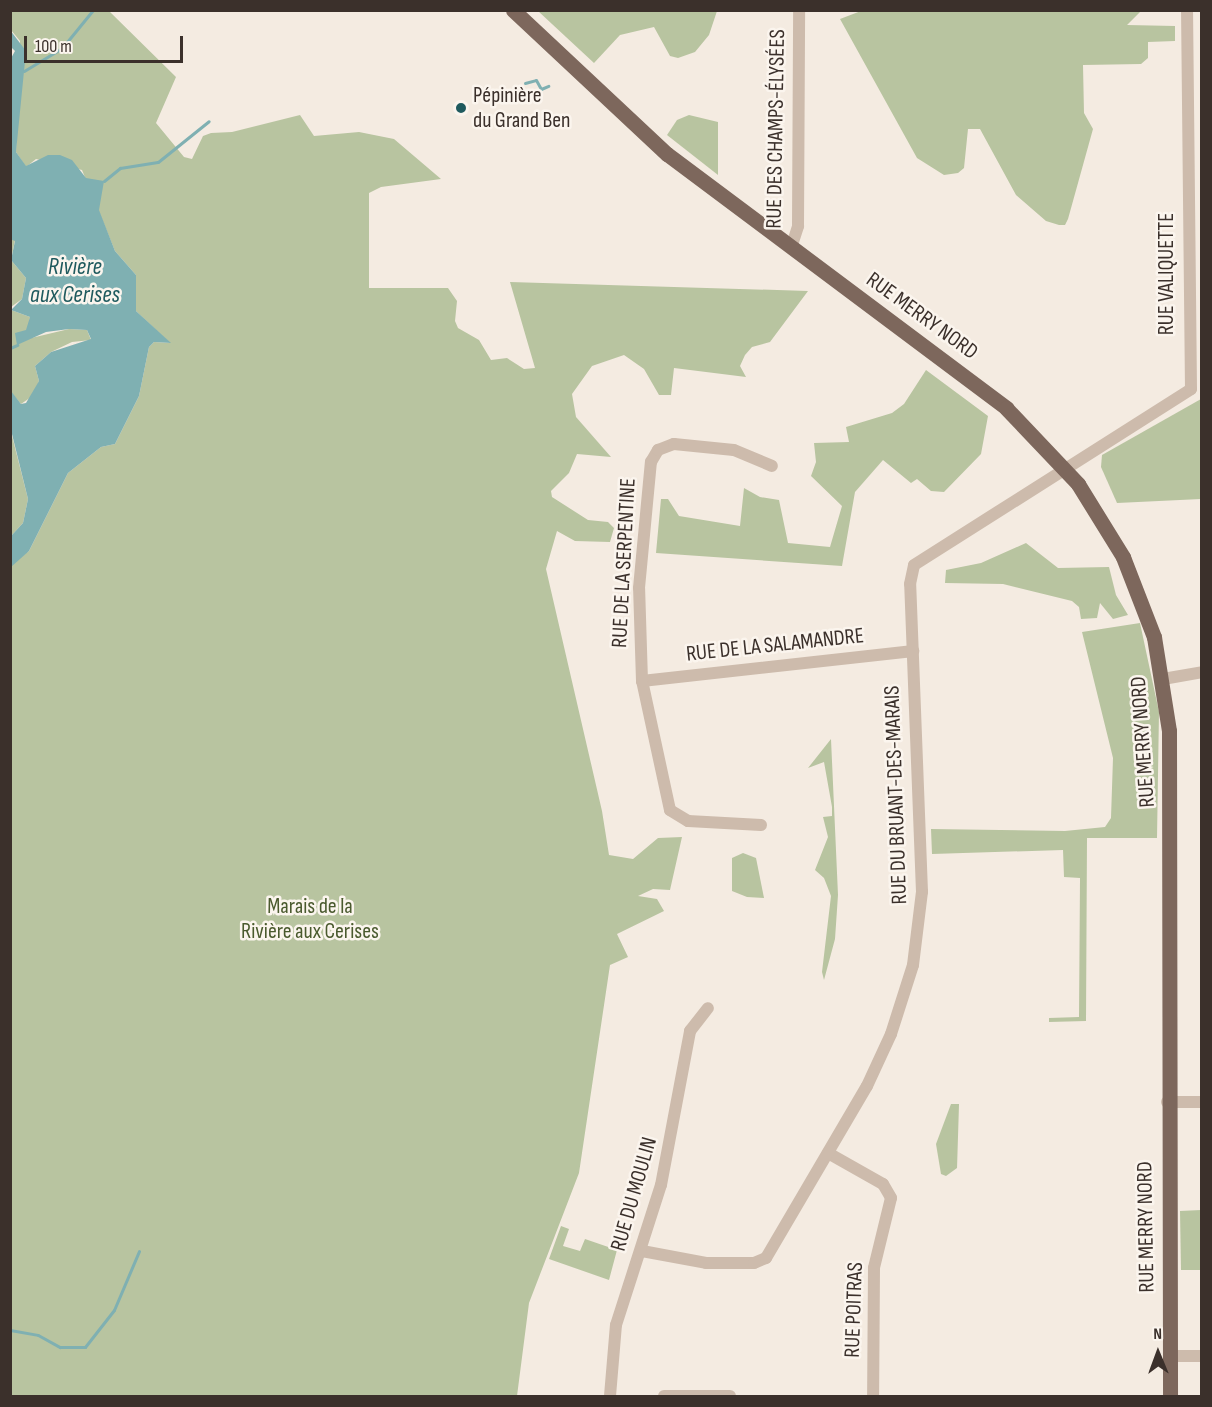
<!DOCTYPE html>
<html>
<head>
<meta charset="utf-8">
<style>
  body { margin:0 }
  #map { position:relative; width:1212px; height:1407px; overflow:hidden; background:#f4ebe1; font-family:"Sofia Sans Condensed",sans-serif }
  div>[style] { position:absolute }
  .green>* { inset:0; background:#b8c4a0 }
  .water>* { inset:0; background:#7fb0b2 }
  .stream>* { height:3px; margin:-1.5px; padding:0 1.5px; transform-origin:1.5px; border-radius:1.5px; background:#7fb0b2 }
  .minor>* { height:12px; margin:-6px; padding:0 6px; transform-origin:6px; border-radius:6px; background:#cdbbac }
  .major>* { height:15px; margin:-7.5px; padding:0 7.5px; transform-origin:7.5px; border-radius:7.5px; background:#7d675c }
  .dots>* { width:16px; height:16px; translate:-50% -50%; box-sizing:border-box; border:3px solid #fbf5ee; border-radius:50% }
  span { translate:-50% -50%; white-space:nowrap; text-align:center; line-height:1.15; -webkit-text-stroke:5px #fbf5ee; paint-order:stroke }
  .poi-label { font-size:22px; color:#3b302b }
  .left { translate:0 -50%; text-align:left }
  .street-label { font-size:22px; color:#3b302b }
  .park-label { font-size:22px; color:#4a5a2e }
  .water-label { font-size:24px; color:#1f5a5e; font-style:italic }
  .frame { position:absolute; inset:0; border:12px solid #3b302b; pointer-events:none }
  .north { position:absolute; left:1128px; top:1323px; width:60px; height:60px; -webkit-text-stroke:4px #fbf5ee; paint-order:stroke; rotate:359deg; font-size:16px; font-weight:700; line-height:24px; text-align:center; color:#3b302b }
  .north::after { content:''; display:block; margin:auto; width:21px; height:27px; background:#3b302b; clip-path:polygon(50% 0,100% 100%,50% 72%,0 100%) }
  .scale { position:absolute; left:24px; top:36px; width:159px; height:27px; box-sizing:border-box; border:3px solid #3b302b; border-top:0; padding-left:8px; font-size:18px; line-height:21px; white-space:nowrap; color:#3b302b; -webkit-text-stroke:4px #fbf5ee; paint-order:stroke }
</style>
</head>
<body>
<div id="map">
  <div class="green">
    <div style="clip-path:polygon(10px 11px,109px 11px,176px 77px,156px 123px,184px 157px,192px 159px,203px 136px,211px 133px,232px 132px,300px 115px,314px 136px,359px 132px,394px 139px,441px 179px,381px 187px,369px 193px,369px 288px,448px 288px,457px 301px,455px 321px,458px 328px,479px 340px,491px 360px,507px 358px,524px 369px,535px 368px,510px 282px,808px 291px,770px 342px,752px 347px,745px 355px,740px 366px,746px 377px,674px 368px,671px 395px,659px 395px,644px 369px,624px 355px,592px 366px,572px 394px,576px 417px,611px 457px,577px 454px,569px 473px,551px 491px,552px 497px,588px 520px,608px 522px,614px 528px,610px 542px,575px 541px,557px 531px,546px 569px,602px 811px,609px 855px,633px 859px,658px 838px,682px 837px,670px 890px,653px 889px,638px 896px,657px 899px,664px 911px,617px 934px,628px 957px,610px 965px,579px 1173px,529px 1303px,517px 1396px,11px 1396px,11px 564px,29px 551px,68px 473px,101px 447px,115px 444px,139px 396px,149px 347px,154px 342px,170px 343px,136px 311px,136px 275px,115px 251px,82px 170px,36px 159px,26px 167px,16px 152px,20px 41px,11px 30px)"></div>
    <div style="clip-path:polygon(717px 11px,709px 35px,695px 52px,678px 58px,670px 56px,654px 27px,620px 35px,594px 63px,538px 11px)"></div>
    <div style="clip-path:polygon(861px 11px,1141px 11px,1127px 25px,1175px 26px,1175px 41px,1148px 42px,1148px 58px,1141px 64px,1083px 65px,1084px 113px,1093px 129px,1068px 219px,1065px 225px,1059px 225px,1046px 221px,1016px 195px,980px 129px,968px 129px,964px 168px,958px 173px,944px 175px,917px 158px,840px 19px)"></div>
    <div style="clip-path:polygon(689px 115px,718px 122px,718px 175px,667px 135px,677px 120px)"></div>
    <div style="clip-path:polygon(11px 239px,15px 240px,11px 260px,26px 278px,22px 299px,11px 307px)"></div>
    <div style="clip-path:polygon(11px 310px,30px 317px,27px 339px,69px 329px,87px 330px,91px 340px,72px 342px,51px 352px,35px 366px,39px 381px,34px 395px,21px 404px,11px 392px)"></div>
    <div style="clip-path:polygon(926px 370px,988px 416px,981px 454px,944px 492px,931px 491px,917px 479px,911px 483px,883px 460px,855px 492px,842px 566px,656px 553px,661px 499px,668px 499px,679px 516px,740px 526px,744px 488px,760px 497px,779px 500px,788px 543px,830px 547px,842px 506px,811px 476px,816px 462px,814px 443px,849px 442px,846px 427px,892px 413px,904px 404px)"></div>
    <div style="clip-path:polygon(1201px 399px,1201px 499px,1117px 503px,1101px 467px,1102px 455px)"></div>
    <div style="clip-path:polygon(10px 428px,28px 499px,23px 523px,11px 536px)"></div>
    <div style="clip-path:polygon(1026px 543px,1058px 568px,1109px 567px,1116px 595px,1128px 615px,1113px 619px,1100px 603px,1097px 618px,1081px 619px,1079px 607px,1072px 601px,1003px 584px,945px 583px,946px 570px,981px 563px)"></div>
    <div style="clip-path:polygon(1140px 623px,1159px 712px,1157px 838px,1087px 838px,1086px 1021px,1049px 1022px,1049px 1018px,1079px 1017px,1080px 878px,1064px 877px,1063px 850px,932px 854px,931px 829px,1065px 831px,1105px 827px,1111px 818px,1113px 758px,1082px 632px)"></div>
    <div style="clip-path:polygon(831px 739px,838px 895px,835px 939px,824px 980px,822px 972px,831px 896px,824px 878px,815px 870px,828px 837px,823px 817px,832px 816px,832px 807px,824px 762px,808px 768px)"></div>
    <div style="clip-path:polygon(743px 853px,756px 858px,764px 898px,747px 897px,732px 891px,732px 858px)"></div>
    <div style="clip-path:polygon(951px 1104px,959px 1104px,957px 1168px,946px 1176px,941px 1174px,936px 1144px)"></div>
    <div style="clip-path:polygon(1201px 1210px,1201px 1270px,1181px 1270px,1180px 1211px)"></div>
    <div style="clip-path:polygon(561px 1226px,569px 1229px,563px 1246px,580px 1251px,585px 1239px,617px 1250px,609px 1280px,549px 1259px)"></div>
  </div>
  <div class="water">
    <div style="clip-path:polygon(10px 30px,26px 51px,16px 152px,26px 166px,48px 155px,60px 155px,72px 160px,86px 178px,104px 181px,99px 210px,115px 251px,136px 275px,136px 311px,171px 343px,154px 342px,149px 347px,139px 396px,115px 444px,101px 447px,68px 473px,29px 551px,11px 567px,11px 536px,23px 523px,28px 499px,11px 430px,11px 391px,21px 404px,26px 403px,39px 381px,35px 366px,51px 352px,91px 339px,87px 330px,69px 329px,46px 332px,17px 345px,15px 333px,26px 330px,30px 317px,11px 310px,22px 299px,26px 278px,11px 260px,15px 241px,10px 239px,10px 60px,15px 51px,11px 47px)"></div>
  </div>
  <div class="stream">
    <div style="left:24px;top:71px;width:44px;rotate:-31.2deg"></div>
    <div style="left:62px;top:48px;width:49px;rotate:-50.8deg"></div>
    <div style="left:525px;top:83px;width:11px;rotate:-15deg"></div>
    <div style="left:536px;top:80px;width:10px;rotate:61deg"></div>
    <div style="left:541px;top:89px;width:8px;rotate:-23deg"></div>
    <div style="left:104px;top:181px;width:21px;rotate:-39deg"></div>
    <div style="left:120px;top:168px;width:38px;rotate:-9deg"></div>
    <div style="left:158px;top:162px;width:65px;rotate:-38.8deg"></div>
    <div style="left:10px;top:348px;width:8px;rotate:-23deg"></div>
    <div style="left:10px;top:1330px;width:28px;rotate:10deg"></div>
    <div style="left:38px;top:1335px;width:25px;rotate:29deg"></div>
    <div style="left:60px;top:1347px;width:25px"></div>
    <div style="left:85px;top:1347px;width:47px;rotate:-51.9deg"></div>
    <div style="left:114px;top:1310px;width:64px;rotate:-67deg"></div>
  </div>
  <div class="minor">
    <div style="left:791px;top:248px;width:23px;rotate:-72deg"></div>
    <div style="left:798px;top:226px;width:216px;rotate:-89.7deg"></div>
    <div style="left:1163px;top:679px;width:40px;rotate:-10deg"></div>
    <div style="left:642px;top:681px;width:273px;rotate:-6.3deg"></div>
    <div style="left:761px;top:825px;width:73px;rotate:-176.9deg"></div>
    <div style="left:688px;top:821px;width:21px;rotate:-149deg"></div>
    <div style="left:670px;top:810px;width:132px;rotate:-102.2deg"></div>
    <div style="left:642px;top:681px;width:93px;rotate:-91.8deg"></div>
    <div style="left:639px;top:588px;width:127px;rotate:-84.6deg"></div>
    <div style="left:651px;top:462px;width:14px;rotate:-60deg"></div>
    <div style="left:658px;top:450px;width:17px;rotate:-21deg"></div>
    <div style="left:674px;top:444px;width:60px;rotate:5.7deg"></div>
    <div style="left:734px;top:450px;width:41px;rotate:22.8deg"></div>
    <div style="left:1167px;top:1102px;width:35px"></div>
    <div style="left:828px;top:1153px;width:63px;rotate:29.4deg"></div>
    <div style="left:883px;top:1184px;width:16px;rotate:60deg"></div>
    <div style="left:891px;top:1198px;width:72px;rotate:103.7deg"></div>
    <div style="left:874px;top:1268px;width:128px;rotate:90.4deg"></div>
    <div style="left:642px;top:1251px;width:65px;rotate:10.6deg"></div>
    <div style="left:706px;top:1263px;width:48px"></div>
    <div style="left:754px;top:1263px;width:13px;rotate:-23deg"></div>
    <div style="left:766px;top:1258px;width:199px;rotate:-59.6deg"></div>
    <div style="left:867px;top:1086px;width:57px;rotate:-65.2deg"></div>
    <div style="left:891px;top:1034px;width:72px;rotate:-72.3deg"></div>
    <div style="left:913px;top:965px;width:74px;rotate:-83deg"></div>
    <div style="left:922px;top:892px;width:308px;rotate:-92.2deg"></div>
    <div style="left:910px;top:584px;width:19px;rotate:-78deg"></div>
    <div style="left:914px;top:565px;width:328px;rotate:-32.4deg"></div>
    <div style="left:1191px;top:389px;width:379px;rotate:-90.6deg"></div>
    <div style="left:1170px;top:1356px;width:32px"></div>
    <div style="left:610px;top:1396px;width:71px;rotate:-85.2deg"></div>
    <div style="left:616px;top:1325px;width:147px;rotate:-72.2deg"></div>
    <div style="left:661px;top:1185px;width:157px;rotate:-79.3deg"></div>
    <div style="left:690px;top:1031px;width:29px;rotate:-52deg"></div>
    <div style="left:664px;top:1396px;width:66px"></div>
  </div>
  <div class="major">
    <div style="left:513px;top:10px;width:211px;rotate:43.1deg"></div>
    <div style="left:667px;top:154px;width:424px;rotate:36.8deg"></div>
    <div style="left:1006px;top:408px;width:105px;rotate:46.5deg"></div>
    <div style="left:1078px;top:484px;width:86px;rotate:58.3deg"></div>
    <div style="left:1123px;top:557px;width:86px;rotate:68.8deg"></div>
    <div style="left:1154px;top:637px;width:95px;rotate:80.9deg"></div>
    <div style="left:1169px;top:731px;width:665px;rotate:89.91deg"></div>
  </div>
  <div class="dots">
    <div style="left:461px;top:108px;background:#1f5a5e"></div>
  </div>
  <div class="poi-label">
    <span class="left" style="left:473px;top:108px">Pépinière<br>du Grand Ben</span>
  </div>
  <div class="street-label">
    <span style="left:776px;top:129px;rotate:-89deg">RUE DES CHAMPS-ÉLYSÉES</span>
    <span style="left:1167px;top:274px;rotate:-90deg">RUE VALIQUETTE</span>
    <span style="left:922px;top:316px;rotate:36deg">RUE MERRY NORD</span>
    <span style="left:624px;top:563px;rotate:-87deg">RUE DE LA SERPENTINE</span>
    <span style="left:775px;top:645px;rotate:-6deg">RUE DE LA SALAMANDRE</span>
    <span style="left:1143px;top:742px;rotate:-94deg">RUE MERRY NORD</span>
    <span style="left:896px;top:795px;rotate:-92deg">RUE DU BRUANT-DES-MARAIS</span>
    <span style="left:634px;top:1194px;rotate:-74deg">RUE DU MOULIN</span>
    <span style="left:1146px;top:1227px;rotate:-91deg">RUE MERRY NORD</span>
    <span style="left:854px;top:1310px;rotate:-88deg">RUE POITRAS</span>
  </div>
  <div class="park-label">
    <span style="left:310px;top:919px">Marais de la<br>Rivière aux Cerises</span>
  </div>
  <div class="water-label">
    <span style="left:75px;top:281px">Rivière<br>aux Cerises</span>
  </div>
  <div class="frame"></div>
  <div class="north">N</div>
  <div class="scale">100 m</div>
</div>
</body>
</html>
